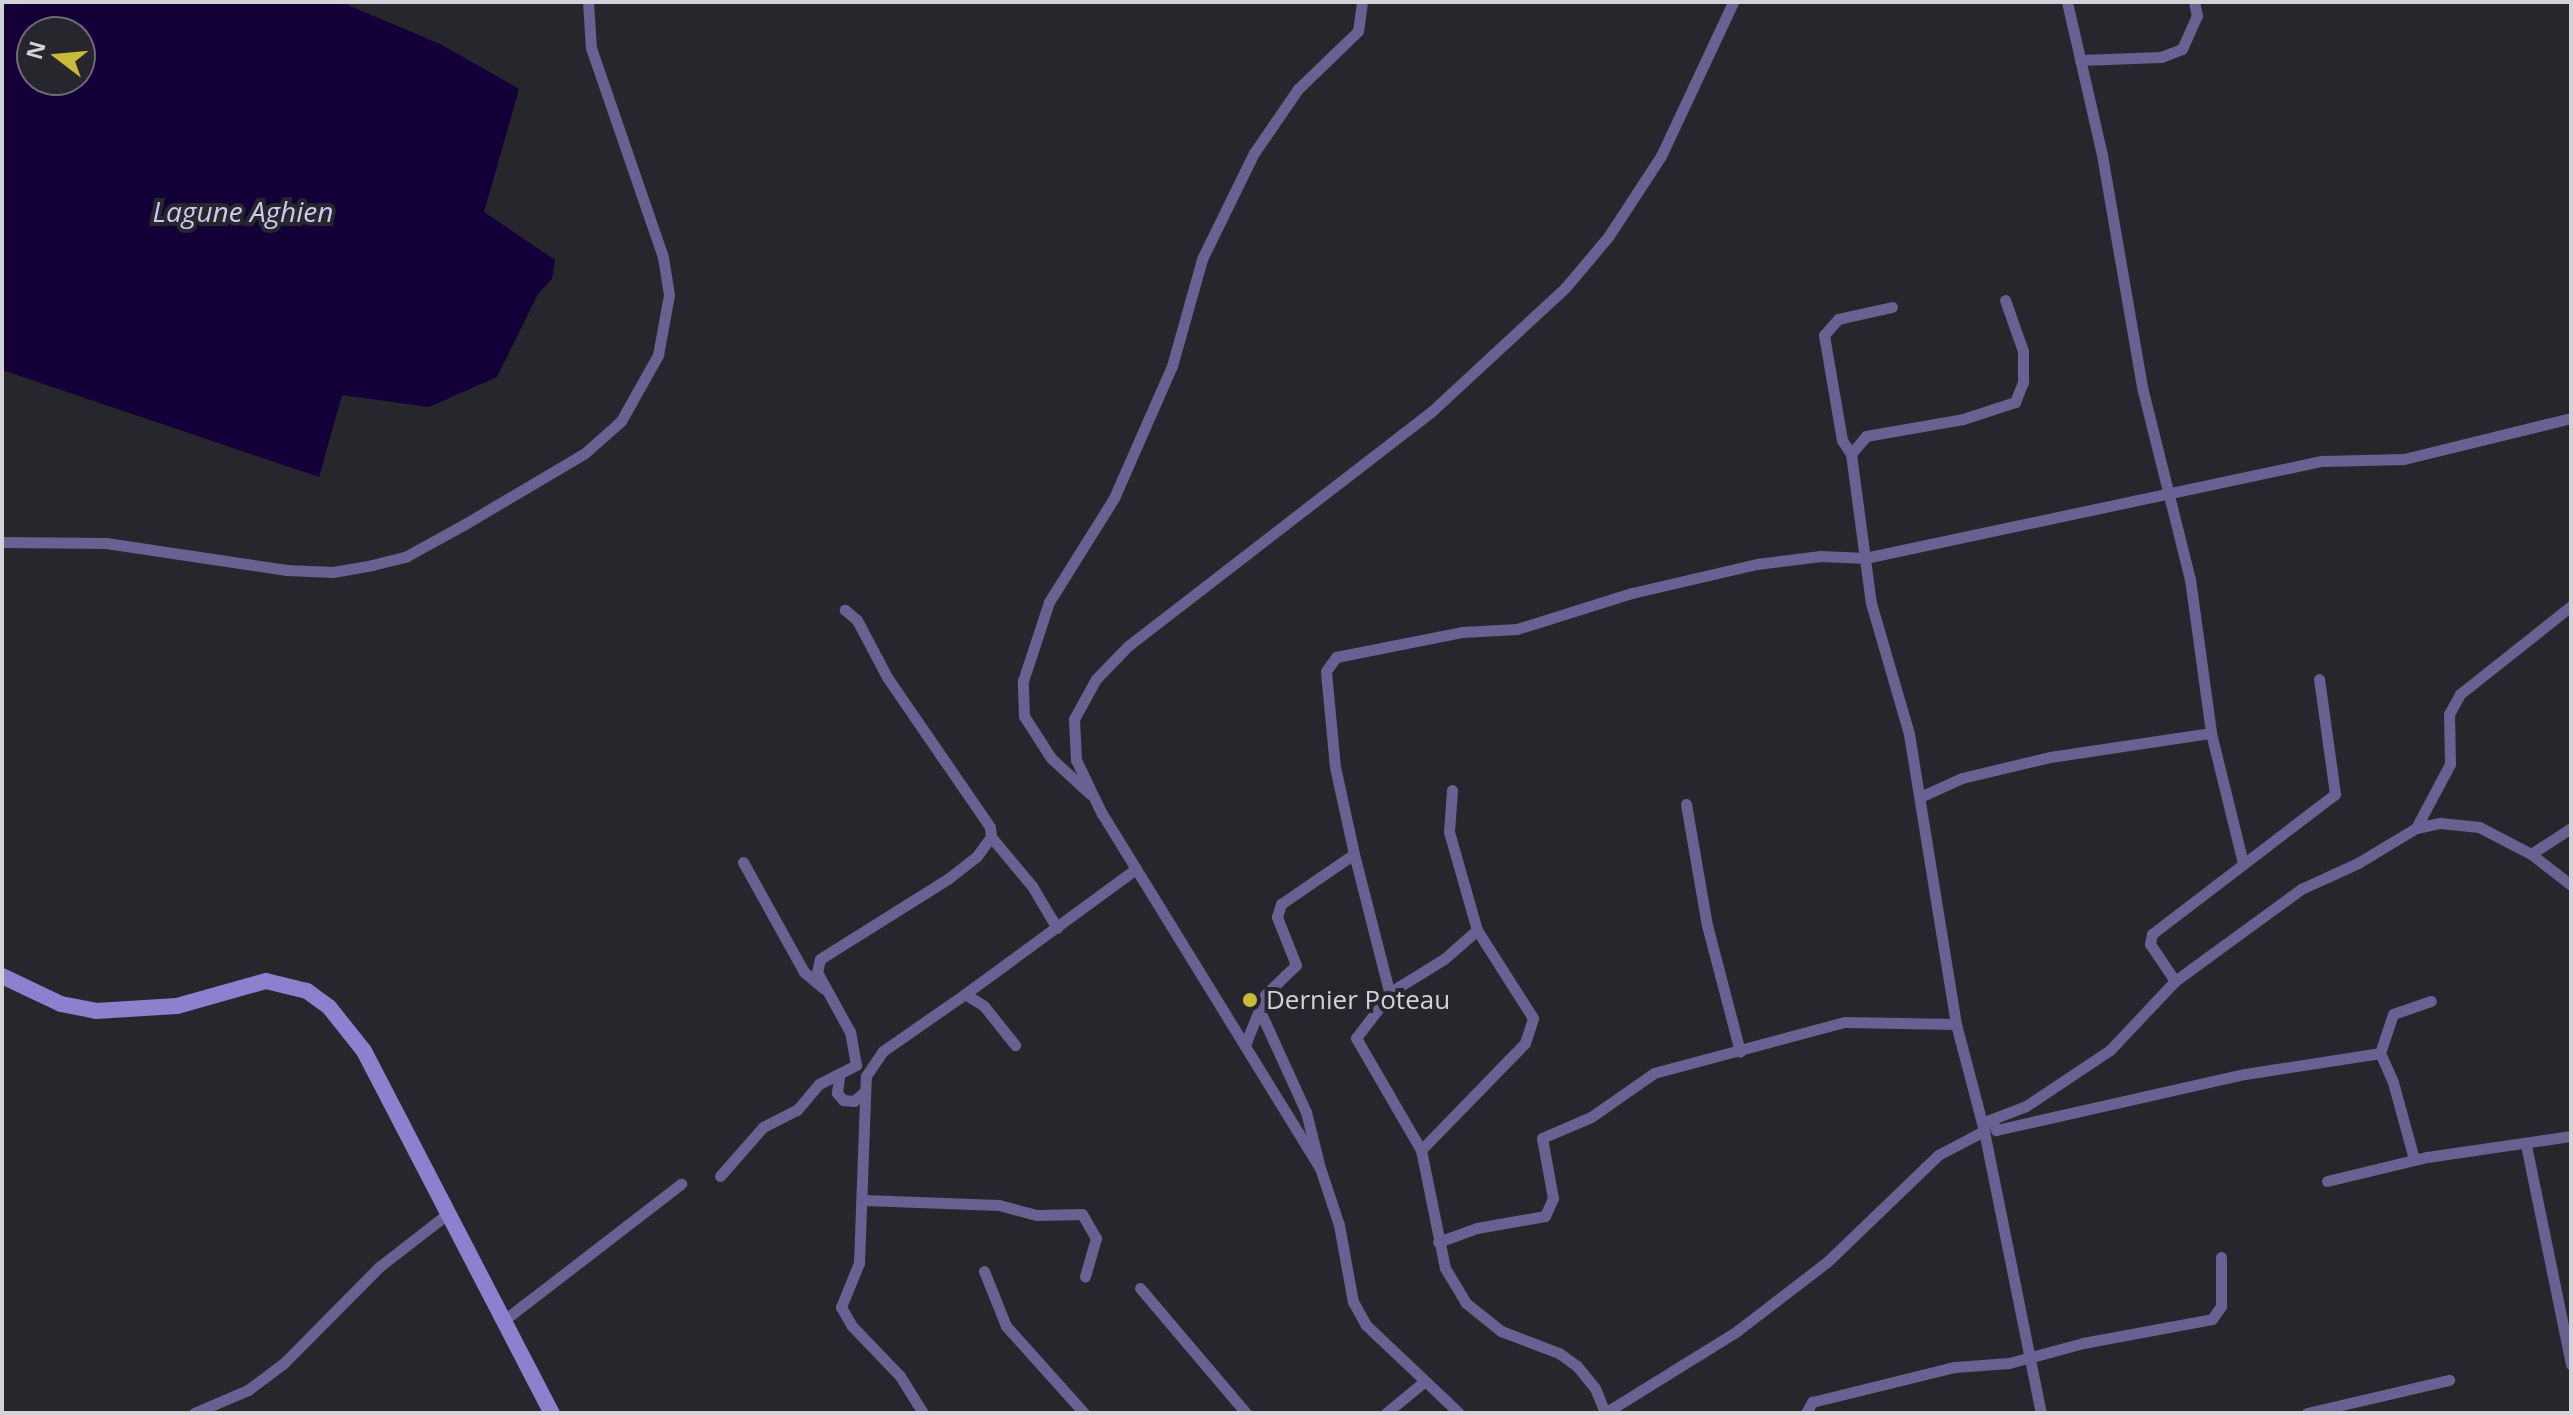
<!DOCTYPE html>
<html>
<head>
<meta charset="utf-8">
<style>
  body { margin:0 }
  #map { position:relative; width:2573px; height:1415px; overflow:hidden; background:#27262d; font-family:"Open Sans",sans-serif }
  div>[style] { position:absolute }
  .water>* { inset:0; background:#130039 }
  .street>* { height:11px; margin:-5.5px; padding:0 5.5px; transform-origin:5.5px; border-radius:5.5px; background:#686191 }
  .secondary>* { height:16px; margin:-8px; padding:0 8px; transform-origin:8px; border-radius:8px; background:#8c81ce }
  .dots>* { width:22px; height:22px; translate:-50% -50%; box-sizing:border-box; border:4px solid #27262d; border-radius:50% }
  span { translate:-50% -50%; white-space:nowrap; text-align:center; line-height:1.15; -webkit-text-stroke:8px #27262d; paint-order:stroke }
  .poi-label { font-size:26px; color:#d2d2d7 }
  .left { translate:0 -50%; text-align:left }
  .water-label { font-size:28px; color:#cdc9f0; font-style:italic }
  .frame { position:absolute; inset:0; border:4px solid #d2d2d7; pointer-events:none }
  .north { position:absolute; left:16px; top:16px; width:80px; height:80px; box-sizing:border-box; background:#27262d; border:2px solid #6b6b71; border-radius:50%; rotate:286deg; font-size:22px; font-weight:700; line-height:32px; text-align:center; color:#d2d2d7 }
  .north::after { content:''; display:block; margin:auto; width:28px; height:36px; background:#c8bb3b; clip-path:polygon(50% 0,100% 100%,50% 72%,0 100%) }
</style>
</head>
<body>
<div id="map">
  <div class="water">
    <div style="clip-path:polygon(evenodd,2px 2px,341px 2px,442px 45px,519px 89px,484px 212px,555px 260px,552px 279px,538px 294px,497px 377px,429px 407px,342px 395px,319px 477px,2px 370px,2px 2px,32px 32px,80px 32px,80px 80px,32px 80px,32px 32px)"></div>
  </div>
  <div class="street">
    <div style="left:2067px;top:2px;width:157px;rotate:77.1deg"></div>
    <div style="left:2102px;top:155px;width:235px;rotate:80.2deg"></div>
    <div style="left:2142px;top:387px;width:198px;rotate:76deg"></div>
    <div style="left:2190px;top:579px;width:155px;rotate:82.2deg"></div>
    <div style="left:2211px;top:733px;width:134px;rotate:76.2deg"></div>
    <div style="left:2080px;top:60px;width:81px;rotate:-2.1deg"></div>
    <div style="left:2161px;top:57px;width:22px;rotate:-21deg"></div>
    <div style="left:2182px;top:49px;width:36px;rotate:-66deg"></div>
    <div style="left:2197px;top:16px;width:14px;rotate:-102deg"></div>
    <div style="left:1892px;top:307px;width:55px;rotate:167.5deg"></div>
    <div style="left:1838px;top:319px;width:21px;rotate:131deg"></div>
    <div style="left:1824px;top:335px;width:107px;rotate:80.3deg"></div>
    <div style="left:1842px;top:440px;width:17px;rotate:57deg"></div>
    <div style="left:1851px;top:454px;width:150px;rotate:82.4deg"></div>
    <div style="left:1871px;top:603px;width:136px;rotate:73.8deg"></div>
    <div style="left:1909px;top:734px;width:294px;rotate:80.8deg"></div>
    <div style="left:1956px;top:1024px;width:111px;rotate:75.3deg"></div>
    <div style="left:1984px;top:1131px;width:288px;rotate:78.6deg"></div>
    <div style="left:1851px;top:454px;width:23px;rotate:-50deg"></div>
    <div style="left:1866px;top:436px;width:98px;rotate:-9.9deg"></div>
    <div style="left:1963px;top:419px;width:55px;rotate:-18.1deg"></div>
    <div style="left:2015px;top:402px;width:22px;rotate:-68deg"></div>
    <div style="left:2023px;top:382px;width:31px;rotate:-90deg"></div>
    <div style="left:2023px;top:351px;width:54px;rotate:-109.4deg"></div>
    <div style="left:2px;top:542px;width:104px;rotate:0.6deg"></div>
    <div style="left:106px;top:543px;width:183px;rotate:8.5deg"></div>
    <div style="left:287px;top:570px;width:46px;rotate:2.5deg"></div>
    <div style="left:333px;top:572px;width:40px;rotate:-10deg"></div>
    <div style="left:372px;top:565px;width:36px;rotate:-14deg"></div>
    <div style="left:407px;top:556px;width:66px;rotate:-28.9deg"></div>
    <div style="left:465px;top:524px;width:139px;rotate:-30.6deg"></div>
    <div style="left:585px;top:453px;width:48px;rotate:-41.6deg"></div>
    <div style="left:621px;top:421px;width:76px;rotate:-60.7deg"></div>
    <div style="left:658px;top:355px;width:61px;rotate:-79.6deg"></div>
    <div style="left:669px;top:295px;width:38px;rotate:-99deg"></div>
    <div style="left:663px;top:257px;width:221px;rotate:-109deg"></div>
    <div style="left:591px;top:48px;width:46px;rotate:-93.7deg"></div>
    <div style="left:1090px;top:794px;width:53px;rotate:-137.3deg"></div>
    <div style="left:1051px;top:758px;width:50px;rotate:-122.7deg"></div>
    <div style="left:1024px;top:716px;width:35px;rotate:-92deg"></div>
    <div style="left:1023px;top:681px;width:83px;rotate:-71.8deg"></div>
    <div style="left:1049px;top:602px;width:123px;rotate:-58deg"></div>
    <div style="left:1114px;top:498px;width:144px;rotate:-66.3deg"></div>
    <div style="left:1172px;top:366px;width:111px;rotate:-74.3deg"></div>
    <div style="left:1202px;top:259px;width:118px;rotate:-63.9deg"></div>
    <div style="left:1254px;top:153px;width:78px;rotate:-55.5deg"></div>
    <div style="left:1298px;top:89px;width:83px;rotate:-44deg"></div>
    <div style="left:1358px;top:31px;width:29px;rotate:-82deg"></div>
    <div style="left:1920px;top:797px;width:46px;rotate:-24.3deg"></div>
    <div style="left:1962px;top:778px;width:90px;rotate:-13.4deg"></div>
    <div style="left:2050px;top:757px;width:163px;rotate:-8.5deg"></div>
    <div style="left:1686px;top:804px;width:123px;rotate:80.2deg"></div>
    <div style="left:1707px;top:925px;width:131px;rotate:75.4deg"></div>
    <div style="left:2416px;top:828px;width:72px;rotate:-62deg"></div>
    <div style="left:2450px;top:764px;width:50px;rotate:-91.1deg"></div>
    <div style="left:2449px;top:714px;width:23px;rotate:-61deg"></div>
    <div style="left:2460px;top:694px;width:142px;rotate:-38.4deg"></div>
    <div style="left:991px;top:837px;width:64px;rotate:50.1deg"></div>
    <div style="left:1032px;top:886px;width:49px;rotate:59.2deg"></div>
    <div style="left:1354px;top:854px;width:146px;rotate:75.7deg"></div>
    <div style="left:2531px;top:854px;width:51px;rotate:37.8deg"></div>
    <div style="left:743px;top:862px;width:126px;rotate:61deg"></div>
    <div style="left:804px;top:972px;width:26px;rotate:40deg"></div>
    <div style="left:1477px;top:930px;width:44px;rotate:138.7deg"></div>
    <div style="left:1444px;top:959px;width:61px;rotate:148.4deg"></div>
    <div style="left:1392px;top:991px;width:59px;rotate:127.5deg"></div>
    <div style="left:1356px;top:1038px;width:129px;rotate:59.9deg"></div>
    <div style="left:1421px;top:1150px;width:120px;rotate:78.5deg"></div>
    <div style="left:1445px;top:1268px;width:41px;rotate:59deg"></div>
    <div style="left:1466px;top:1303px;width:45px;rotate:38.7deg"></div>
    <div style="left:1501px;top:1331px;width:62px;rotate:20.8deg"></div>
    <div style="left:1559px;top:1353px;width:22px;rotate:36deg"></div>
    <div style="left:1577px;top:1366px;width:28px;rotate:51deg"></div>
    <div style="left:1595px;top:1388px;width:27px;rotate:68deg"></div>
    <div style="left:2175px;top:981px;width:45px;rotate:-124deg"></div>
    <div style="left:2150px;top:944px;width:10px;rotate:-79deg"></div>
    <div style="left:2152px;top:934px;width:230px;rotate:-37.4deg"></div>
    <div style="left:2335px;top:794px;width:116px;rotate:-97.9deg"></div>
    <div style="left:965px;top:994px;width:212px;rotate:-36.2deg"></div>
    <div style="left:1259px;top:1009px;width:113px;rotate:65.5deg"></div>
    <div style="left:1306px;top:1112px;width:54px;rotate:76deg"></div>
    <div style="left:1245px;top:1045px;width:54px;rotate:-68.2deg"></div>
    <div style="left:1265px;top:995px;width:43px;rotate:-44.1deg"></div>
    <div style="left:1296px;top:965px;width:52px;rotate:-111.6deg"></div>
    <div style="left:1277px;top:917px;width:14px;rotate:-73deg"></div>
    <div style="left:1281px;top:904px;width:88px;rotate:-34.4deg"></div>
    <div style="left:1354px;top:854px;width:89px;rotate:-102.3deg"></div>
    <div style="left:1335px;top:767px;width:96px;rotate:-95.4deg"></div>
    <div style="left:1326px;top:671px;width:17px;rotate:-54deg"></div>
    <div style="left:1336px;top:657px;width:128px;rotate:-11.2deg"></div>
    <div style="left:1462px;top:632px;width:55px;rotate:-3.1deg"></div>
    <div style="left:1517px;top:629px;width:121px;rotate:-17.4deg"></div>
    <div style="left:1632px;top:593px;width:128px;rotate:-13.1deg"></div>
    <div style="left:1757px;top:564px;width:64px;rotate:-7.2deg"></div>
    <div style="left:1820px;top:556px;width:45px;rotate:2.5deg"></div>
    <div style="left:1865px;top:558px;width:468px;rotate:-12deg"></div>
    <div style="left:2323px;top:461px;width:81px;rotate:-1.4deg"></div>
    <div style="left:2404px;top:459px;width:172px;rotate:-13.8deg"></div>
    <div style="left:839px;top:1078px;width:15px;rotate:98deg"></div>
    <div style="left:837px;top:1093px;width:9px;rotate:49deg"></div>
    <div style="left:843px;top:1100px;width:11px;rotate:5deg"></div>
    <div style="left:854px;top:1101px;width:12px;rotate:-42deg"></div>
    <div style="left:1992px;top:1120px;width:11px;rotate:68deg"></div>
    <div style="left:1996px;top:1130px;width:255px;rotate:-12.7deg"></div>
    <div style="left:2245px;top:1074px;width:137px;rotate:-8.8deg"></div>
    <div style="left:1982px;top:1123px;width:47px;rotate:-21.1deg"></div>
    <div style="left:2026px;top:1106px;width:101px;rotate:-33.7deg"></div>
    <div style="left:2110px;top:1050px;width:95px;rotate:-46.7deg"></div>
    <div style="left:2175px;top:981px;width:156px;rotate:-36.1deg"></div>
    <div style="left:2301px;top:889px;width:63px;rotate:-24.5deg"></div>
    <div style="left:2358px;top:863px;width:68px;rotate:-31.1deg"></div>
    <div style="left:2416px;top:828px;width:25px;rotate:-12deg"></div>
    <div style="left:2440px;top:823px;width:39px;rotate:6deg"></div>
    <div style="left:2479px;top:827px;width:59px;rotate:27.4deg"></div>
    <div style="left:2531px;top:854px;width:48px;rotate:-33deg"></div>
    <div style="left:2526px;top:1145px;width:224px;rotate:78.4deg"></div>
    <div style="left:1421px;top:1150px;width:149px;rotate:-45.8deg"></div>
    <div style="left:1525px;top:1043px;width:26px;rotate:-72deg"></div>
    <div style="left:1533px;top:1018px;width:104px;rotate:-122.5deg"></div>
    <div style="left:1477px;top:930px;width:102px;rotate:-105.9deg"></div>
    <div style="left:1449px;top:832px;width:42px;rotate:-85.9deg"></div>
    <div style="left:2414px;top:1159px;width:80px;rotate:-105.3deg"></div>
    <div style="left:2393px;top:1082px;width:32px;rotate:-114deg"></div>
    <div style="left:2380px;top:1053px;width:41px;rotate:-71.6deg"></div>
    <div style="left:2393px;top:1014px;width:40px;rotate:-18.9deg"></div>
    <div style="left:720px;top:1176px;width:65px;rotate:-48.7deg"></div>
    <div style="left:763px;top:1127px;width:38px;rotate:-27deg"></div>
    <div style="left:797px;top:1110px;width:34px;rotate:-50deg"></div>
    <div style="left:819px;top:1084px;width:42px;rotate:-27.2deg"></div>
    <div style="left:856px;top:1065px;width:34px;rotate:-100deg"></div>
    <div style="left:850px;top:1032px;width:68px;rotate:-118.8deg"></div>
    <div style="left:817px;top:972px;width:13px;rotate:-77deg"></div>
    <div style="left:820px;top:959px;width:152px;rotate:-32.1deg"></div>
    <div style="left:949px;top:878px;width:36px;rotate:-38deg"></div>
    <div style="left:977px;top:856px;width:24px;rotate:-54deg"></div>
    <div style="left:991px;top:837px;width:10px;rotate:-96deg"></div>
    <div style="left:990px;top:827px;width:182px;rotate:-124.5deg"></div>
    <div style="left:887px;top:677px;width:64px;rotate:-117.8deg"></div>
    <div style="left:857px;top:620px;width:16px;rotate:-140deg"></div>
    <div style="left:2327px;top:1181px;width:103px;rotate:-13.5deg"></div>
    <div style="left:2427px;top:1157px;width:146px;rotate:-8.3deg"></div>
    <div style="left:864px;top:1200px;width:135px;rotate:2.1deg"></div>
    <div style="left:999px;top:1205px;width:39px;rotate:15deg"></div>
    <div style="left:1037px;top:1215px;width:45px;rotate:-1.3deg"></div>
    <div style="left:1082px;top:1214px;width:28px;rotate:60deg"></div>
    <div style="left:1096px;top:1238px;width:40px;rotate:106deg"></div>
    <div style="left:1438px;top:1242px;width:41px;rotate:-19.7deg"></div>
    <div style="left:1477px;top:1228px;width:69px;rotate:-10deg"></div>
    <div style="left:1545px;top:1216px;width:20px;rotate:-66deg"></div>
    <div style="left:1553px;top:1198px;width:61px;rotate:-100.4deg"></div>
    <div style="left:1542px;top:1138px;width:53px;rotate:-23.2deg"></div>
    <div style="left:1591px;top:1117px;width:77px;rotate:-34.9deg"></div>
    <div style="left:1654px;top:1073px;width:197px;rotate:-15deg"></div>
    <div style="left:1844px;top:1022px;width:112px;rotate:1deg"></div>
    <div style="left:984px;top:1271px;width:59px;rotate:68.2deg"></div>
    <div style="left:1006px;top:1326px;width:117px;rotate:48.1deg"></div>
    <div style="left:1140px;top:1288px;width:164px;rotate:49.7deg"></div>
    <div style="left:503px;top:1321px;width:225px;rotate:-37.6deg"></div>
    <div style="left:194px;top:1413px;width:59px;rotate:-23.1deg"></div>
    <div style="left:248px;top:1390px;width:45px;rotate:-36.9deg"></div>
    <div style="left:284px;top:1363px;width:135px;rotate:-45.3deg"></div>
    <div style="left:379px;top:1267px;width:85px;rotate:-37.8deg"></div>
    <div style="left:923px;top:1413px;width:44px;rotate:-121.9deg"></div>
    <div style="left:900px;top:1376px;width:69px;rotate:-133.8deg"></div>
    <div style="left:852px;top:1326px;width:22px;rotate:-120deg"></div>
    <div style="left:841px;top:1307px;width:48px;rotate:-67.8deg"></div>
    <div style="left:859px;top:1263px;width:187px;rotate:-87.9deg"></div>
    <div style="left:866px;top:1076px;width:30px;rotate:-56deg"></div>
    <div style="left:883px;top:1051px;width:100px;rotate:-34.8deg"></div>
    <div style="left:965px;top:994px;width:22px;rotate:32deg"></div>
    <div style="left:984px;top:1006px;width:50px;rotate:51.5deg"></div>
    <div style="left:1386px;top:1413px;width:50px;rotate:-39.4deg"></div>
    <div style="left:1459px;top:1413px;width:128px;rotate:-136.6deg"></div>
    <div style="left:1366px;top:1325px;width:26px;rotate:-119deg"></div>
    <div style="left:1353px;top:1302px;width:78px;rotate:-100.3deg"></div>
    <div style="left:1339px;top:1225px;width:60px;rotate:-108.4deg"></div>
    <div style="left:1320px;top:1168px;width:416px;rotate:-121.6deg"></div>
    <div style="left:1102px;top:814px;width:60px;rotate:-115.7deg"></div>
    <div style="left:1076px;top:760px;width:41px;rotate:-92.8deg"></div>
    <div style="left:1074px;top:719px;width:46px;rotate:-61.2deg"></div>
    <div style="left:1096px;top:679px;width:46px;rotate:-45.9deg"></div>
    <div style="left:1128px;top:646px;width:383px;rotate:-37.7deg"></div>
    <div style="left:1431px;top:412px;width:183px;rotate:-42.8deg"></div>
    <div style="left:1565px;top:288px;width:67px;rotate:-49.9deg"></div>
    <div style="left:1608px;top:237px;width:97px;rotate:-56.8deg"></div>
    <div style="left:1661px;top:156px;width:170px;rotate:-64.9deg"></div>
    <div style="left:1605px;top:1413px;width:155px;rotate:-31.8deg"></div>
    <div style="left:1737px;top:1331px;width:113px;rotate:-37.5deg"></div>
    <div style="left:1827px;top:1262px;width:154px;rotate:-43.9deg"></div>
    <div style="left:1938px;top:1155px;width:52px;rotate:-27.6deg"></div>
    <div style="left:1806px;top:1413px;width:13px;rotate:-61deg"></div>
    <div style="left:1812px;top:1402px;width:147px;rotate:-13.8deg"></div>
    <div style="left:1955px;top:1367px;width:54px;rotate:-4.2deg"></div>
    <div style="left:2009px;top:1363px;width:77px;rotate:-15.1deg"></div>
    <div style="left:2083px;top:1343px;width:131px;rotate:-10.5deg"></div>
    <div style="left:2212px;top:1319px;width:16px;rotate:-55deg"></div>
    <div style="left:2221px;top:1306px;width:49px;rotate:-90deg"></div>
    <div style="left:2307px;top:1413px;width:146px;rotate:-13.1deg"></div>
  </div>
  <div class="secondary">
    <div style="left:2px;top:976px;width:65px;rotate:25.4deg"></div>
    <div style="left:61px;top:1004px;width:36px;rotate:11deg"></div>
    <div style="left:96px;top:1011px;width:81px;rotate:-3.5deg"></div>
    <div style="left:177px;top:1006px;width:92px;rotate:-15.7deg"></div>
    <div style="left:266px;top:981px;width:42px;rotate:13.7deg"></div>
    <div style="left:307px;top:991px;width:27px;rotate:36deg"></div>
    <div style="left:329px;top:1007px;width:56px;rotate:51.5deg"></div>
    <div style="left:364px;top:1051px;width:408px;rotate:62.6deg"></div>
  </div>
  <div class="dots">
    <div style="left:1250px;top:1000px;background:#c8bb3b"></div>
  </div>
  <div class="poi-label">
    <span class="left" style="left:1266px;top:1000px">Dernier Poteau</span>
  </div>
  <div class="water-label">
    <span style="left:243px;top:211px">Lagune Aghien</span>
  </div>
  <div class="frame"></div>
  <div class="north">N</div>
</div>
</body>
</html>
